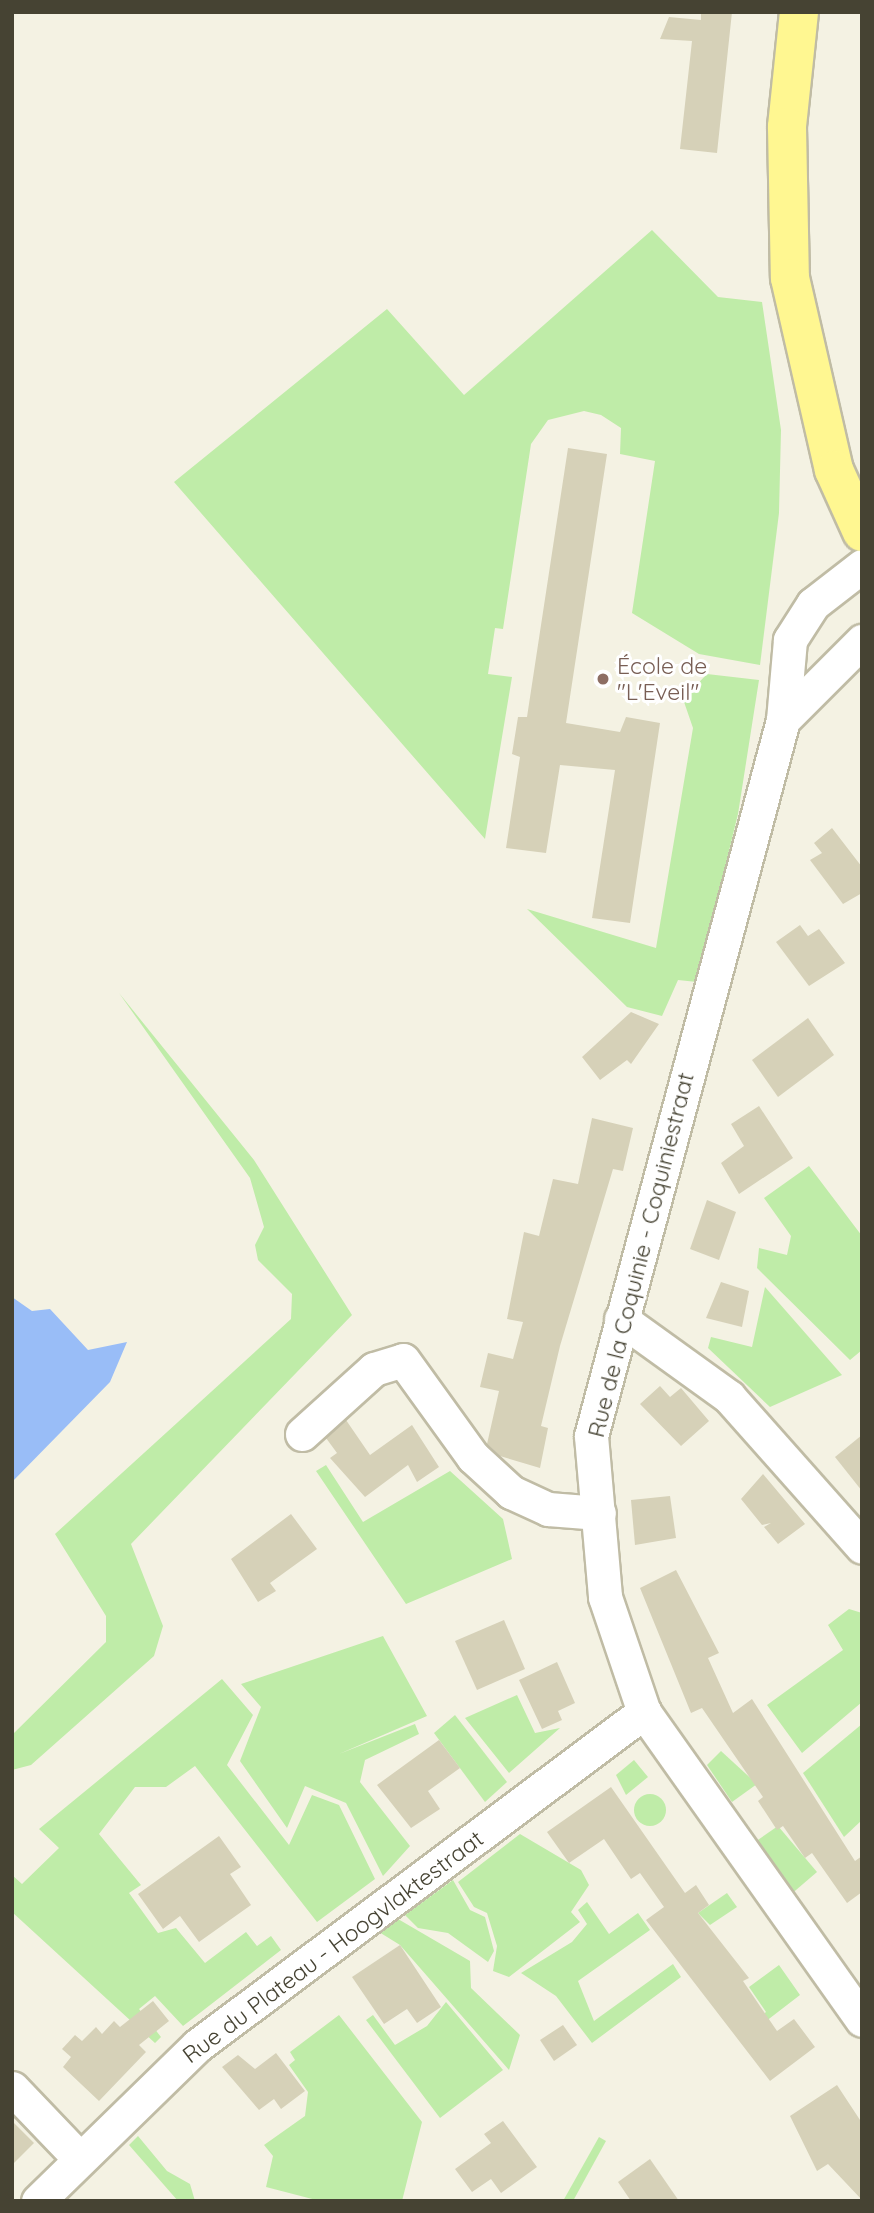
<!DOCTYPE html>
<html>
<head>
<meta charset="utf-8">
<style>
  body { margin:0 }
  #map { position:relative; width:874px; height:2213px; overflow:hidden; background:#f4f2e3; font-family:Quicksand,sans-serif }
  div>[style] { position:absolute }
  .green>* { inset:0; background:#bfeca8 }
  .round { border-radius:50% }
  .water>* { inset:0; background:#99bdf7 }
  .building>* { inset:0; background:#d6d1b8 }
  .roads { filter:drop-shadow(2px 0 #c0bca5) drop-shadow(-2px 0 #c0bca5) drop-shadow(0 2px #c0bca5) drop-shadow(0 -2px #c0bca5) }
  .minor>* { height:33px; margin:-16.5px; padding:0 16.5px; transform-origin:16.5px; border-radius:16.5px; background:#fff }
  .major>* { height:38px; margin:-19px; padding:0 19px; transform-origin:19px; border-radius:19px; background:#fff791 }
  .dots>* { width:19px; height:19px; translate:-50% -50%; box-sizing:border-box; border:4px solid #fff; border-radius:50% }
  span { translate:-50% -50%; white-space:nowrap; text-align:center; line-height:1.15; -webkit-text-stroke:6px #fff; paint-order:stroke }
  .education-label { font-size:23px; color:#785e54 }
  .left { translate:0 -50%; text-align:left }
  .street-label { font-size:23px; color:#464333 }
  .frame { position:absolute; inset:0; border:14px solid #464333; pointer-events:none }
</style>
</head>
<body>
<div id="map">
  <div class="green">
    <div style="clip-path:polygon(652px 230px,718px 297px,762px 302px,781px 430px,779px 513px,760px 665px,699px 654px,632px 613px,655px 461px,620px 454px,621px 428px,601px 415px,584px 411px,548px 420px,531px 444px,503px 629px,495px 628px,488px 674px,512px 677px,485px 839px,174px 482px,387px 309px,464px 395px)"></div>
    <div style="clip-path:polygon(707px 674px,759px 680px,738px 814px,697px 982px,678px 980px,662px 1016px,627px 1007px,527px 909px,656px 948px,693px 728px,683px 699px)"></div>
    <div style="clip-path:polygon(119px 993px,254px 1160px,352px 1315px,131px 1544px,163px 1626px,154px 1656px,31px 1765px,12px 1770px,12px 1735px,106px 1642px,106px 1616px,55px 1534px,291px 1319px,292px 1294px,258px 1260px,255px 1245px,264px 1227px,250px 1178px)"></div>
    <div style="clip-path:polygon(809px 1166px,862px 1236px,862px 1350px,850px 1360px,757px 1268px,759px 1248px,787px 1255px,791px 1236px,764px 1198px)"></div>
    <div style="clip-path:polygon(765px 1287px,842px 1375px,770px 1407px,708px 1348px,711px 1337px,752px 1347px)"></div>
    <div style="clip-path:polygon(326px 1465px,363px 1522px,450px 1471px,503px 1519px,512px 1559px,406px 1604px,316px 1471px)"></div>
    <div style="clip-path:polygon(849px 1609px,862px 1613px,862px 1702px,802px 1753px,767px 1705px,843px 1650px,828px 1625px)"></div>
    <div style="clip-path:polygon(383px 1636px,427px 1716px,339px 1754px,415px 1724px,419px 1734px,365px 1760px,360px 1782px,410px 1846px,383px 1876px,346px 1803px,305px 1786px,287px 1828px,240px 1761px,261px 1707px,241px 1684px)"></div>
    <div style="clip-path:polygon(222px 1679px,253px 1715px,227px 1765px,289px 1845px,312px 1795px,339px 1805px,375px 1879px,317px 1922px,195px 1766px,166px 1787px,135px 1787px,99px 1834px,141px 1885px,129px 1893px,158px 1933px,176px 1928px,205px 1963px,246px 1932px,257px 1946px,271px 1936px,281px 1950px,183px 2026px,155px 1996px,139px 2009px,161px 2037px,155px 2043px,12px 1912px,12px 1875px,22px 1884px,59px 1848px,39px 1829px)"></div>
    <div style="clip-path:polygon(517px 1695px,535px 1733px,560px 1728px,509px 1773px,465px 1718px)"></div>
    <div style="clip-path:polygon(455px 1715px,507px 1782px,485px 1802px,434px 1733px)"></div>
    <div style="clip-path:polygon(862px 1724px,862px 1820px,844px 1837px,803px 1773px)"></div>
    <div style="clip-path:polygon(721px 1751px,757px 1784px,732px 1802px,707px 1765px)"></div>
    <div style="clip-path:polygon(634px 1760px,648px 1777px,626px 1795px,616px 1775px)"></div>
    <div class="round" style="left:634px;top:1794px;width:32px;height:32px"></div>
    <div style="clip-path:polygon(778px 1826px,817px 1872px,789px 1896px,752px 1844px)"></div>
    <div style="clip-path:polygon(520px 1834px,581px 1870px,589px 1885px,571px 1912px,580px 1922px,509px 1977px,493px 1971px,497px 1946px,487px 1913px,474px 1907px,458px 1882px)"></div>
    <div style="clip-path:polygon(453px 1880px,470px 1910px,485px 1917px,494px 1951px,488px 1962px,448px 1933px,418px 1928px,405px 1915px)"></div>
    <div style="clip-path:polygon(727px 1893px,737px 1907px,710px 1925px,698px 1913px)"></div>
    <div style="clip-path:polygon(587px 1902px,609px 1934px,638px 1913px,650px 1930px,578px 1981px,594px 2021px,673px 1964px,681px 1977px,592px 2043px,556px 1996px,521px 1973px,572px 1942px,587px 1924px,578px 1910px)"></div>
    <div style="clip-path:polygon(398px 1919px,470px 1961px,471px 1988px,520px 2035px,509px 2070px,400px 1945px,379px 1932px)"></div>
    <div style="clip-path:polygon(779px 1965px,800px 1995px,748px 2035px,744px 2030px,766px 2012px,749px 1987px)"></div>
    <div style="clip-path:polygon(446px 2002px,503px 2070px,440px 2118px,366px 2020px,373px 2015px,395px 2045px,427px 2026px)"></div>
    <div style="clip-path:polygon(339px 2015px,422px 2122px,402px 2201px,320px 2201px,266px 2187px,273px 2156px,264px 2145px,305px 2116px,308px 2092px,289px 2065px,295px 2060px,290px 2052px)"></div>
    <div style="clip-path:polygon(138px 2136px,167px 2171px,190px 2184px,195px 2201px,178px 2201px,129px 2145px)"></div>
    <div style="clip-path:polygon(599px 2137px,606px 2141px,573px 2201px,563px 2201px)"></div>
  </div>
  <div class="water">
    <div style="clip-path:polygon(12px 1297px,32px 1311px,50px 1309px,88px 1350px,127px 1342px,110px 1382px,12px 1482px)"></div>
  </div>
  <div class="building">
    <div style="clip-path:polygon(701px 12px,732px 12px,717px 153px,680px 149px,692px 41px,660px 39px,669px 17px,701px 20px)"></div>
    <div style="clip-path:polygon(568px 448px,607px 454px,566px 723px,620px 732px,626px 717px,660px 723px,630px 923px,592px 918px,615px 770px,560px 765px,546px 853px,506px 848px,520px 757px,512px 754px,518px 717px,527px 717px)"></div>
    <div style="clip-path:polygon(832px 828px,862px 867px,862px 893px,843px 904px,810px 860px,822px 853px,814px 843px)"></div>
    <div style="clip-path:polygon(800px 925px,808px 936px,819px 929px,845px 963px,809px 986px,776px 942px)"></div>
    <div style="clip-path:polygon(631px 1012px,659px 1024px,631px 1064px,627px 1060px,600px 1080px,582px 1057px)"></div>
    <div style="clip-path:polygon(808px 1018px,834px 1055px,778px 1097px,752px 1060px)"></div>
    <div style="clip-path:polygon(759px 1106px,793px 1158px,739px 1194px,721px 1163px,744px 1146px,731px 1124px)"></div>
    <div style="clip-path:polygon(592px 1118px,633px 1128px,623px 1171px,613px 1169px,560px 1346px,541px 1426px,548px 1428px,540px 1468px,500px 1456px,487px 1444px,499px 1391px,480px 1387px,488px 1353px,513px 1359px,523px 1322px,507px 1319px,524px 1232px,539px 1236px,553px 1179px,578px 1184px)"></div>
    <div style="clip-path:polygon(707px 1200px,736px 1212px,719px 1260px,690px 1249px)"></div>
    <div style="clip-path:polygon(721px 1282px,749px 1291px,742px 1327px,706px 1318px)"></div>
    <div style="clip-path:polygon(660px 1386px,670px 1397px,681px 1388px,709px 1421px,681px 1446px,640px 1404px)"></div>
    <div style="clip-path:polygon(346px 1420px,370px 1455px,412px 1425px,439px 1467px,417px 1482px,408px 1465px,365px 1497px,330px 1458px,337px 1453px,326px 1438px)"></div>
    <div style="clip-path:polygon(862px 1435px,862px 1491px,835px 1457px)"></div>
    <div style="clip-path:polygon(763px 1474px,805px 1524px,778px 1544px,764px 1527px,771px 1523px,762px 1525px,741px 1499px)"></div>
    <div style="clip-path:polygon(670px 1496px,676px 1538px,635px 1545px,631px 1500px)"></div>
    <div style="clip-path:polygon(291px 1514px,317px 1549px,270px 1583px,276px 1591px,258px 1602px,231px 1559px)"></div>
    <div style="clip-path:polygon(676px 1570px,719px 1653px,708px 1658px,733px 1713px,752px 1699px,855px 1861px,862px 1856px,862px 1892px,847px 1903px,812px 1853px,805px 1858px,783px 1826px,777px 1830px,758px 1801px,763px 1797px,702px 1708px,691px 1713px,640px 1588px)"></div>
    <div style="clip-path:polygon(504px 1620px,525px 1669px,477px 1690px,455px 1641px)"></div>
    <div style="clip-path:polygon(557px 1662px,575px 1703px,558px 1711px,562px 1720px,542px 1729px,519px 1680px)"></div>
    <div style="clip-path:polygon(439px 1740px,460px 1768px,428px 1791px,440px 1809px,411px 1828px,377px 1785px)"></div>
    <div style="clip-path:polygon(611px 1787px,685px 1893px,696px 1885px,709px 1905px,698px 1913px,749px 1978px,743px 1981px,777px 2031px,794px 2019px,815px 2047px,770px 2081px,646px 1920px,664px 1907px,640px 1873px,631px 1879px,604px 1839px,569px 1863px,547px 1832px)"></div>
    <div style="clip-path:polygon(219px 1836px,241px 1867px,230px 1874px,251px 1905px,199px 1942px,180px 1916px,163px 1929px,138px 1894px)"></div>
    <div style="clip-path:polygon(400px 1945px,441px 2007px,417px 2023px,407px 2009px,384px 2024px,352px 1977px)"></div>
    <div style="clip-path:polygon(153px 2001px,169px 2021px,139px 2045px,146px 2052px,99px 2101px,63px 2067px,71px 2057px,62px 2049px,75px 2035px,82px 2041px,96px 2027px,102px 2034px,114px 2021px,120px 2027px)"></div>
    <div style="clip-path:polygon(563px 2025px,577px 2045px,554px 2061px,540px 2040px)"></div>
    <div style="clip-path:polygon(276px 2053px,305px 2091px,281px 2109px,274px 2099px,259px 2110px,222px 2067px,238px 2055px,255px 2069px)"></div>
    <div style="clip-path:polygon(837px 2085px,862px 2123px,862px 2200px,828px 2164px,817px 2171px,790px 2116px)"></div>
    <div style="clip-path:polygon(12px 2121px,34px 2143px,12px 2165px)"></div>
    <div style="clip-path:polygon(503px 2121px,537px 2167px,501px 2193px,491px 2179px,472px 2192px,455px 2169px,491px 2143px,484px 2134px)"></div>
    <div style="clip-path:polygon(650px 2159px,679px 2201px,631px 2201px,618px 2182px)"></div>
  </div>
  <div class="roads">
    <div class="minor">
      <div style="left:862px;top:566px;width:62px;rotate:142.2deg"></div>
      <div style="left:813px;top:604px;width:43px;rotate:122.6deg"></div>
      <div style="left:790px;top:640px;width:80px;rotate:95deg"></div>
      <div style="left:783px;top:720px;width:741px;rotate:105.01deg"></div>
      <div style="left:591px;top:1436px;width:162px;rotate:85deg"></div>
      <div style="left:605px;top:1597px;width:121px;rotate:71.3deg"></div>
      <div style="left:644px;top:1712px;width:377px;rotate:54.7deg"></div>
      <div style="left:783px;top:720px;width:112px;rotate:-45deg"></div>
      <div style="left:621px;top:1319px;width:133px;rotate:35.8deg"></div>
      <div style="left:729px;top:1397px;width:200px;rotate:48.4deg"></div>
      <div style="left:302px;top:1434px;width:97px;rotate:-42.1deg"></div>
      <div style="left:374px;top:1369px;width:30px;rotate:-17deg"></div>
      <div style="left:403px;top:1360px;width:120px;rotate:54.2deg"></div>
      <div style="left:473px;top:1457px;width:52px;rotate:42.6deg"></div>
      <div style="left:511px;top:1492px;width:41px;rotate:24.7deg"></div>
      <div style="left:548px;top:1509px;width:51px;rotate:4.5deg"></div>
      <div style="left:12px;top:2088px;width:94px;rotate:46.3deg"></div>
      <div style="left:38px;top:2201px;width:223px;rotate:-44.3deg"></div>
      <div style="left:198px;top:2045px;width:557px;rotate:-36.75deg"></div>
    </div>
    <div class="major">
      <div style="left:799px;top:12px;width:116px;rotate:96deg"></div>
      <div style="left:787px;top:127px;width:151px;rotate:88.9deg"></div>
      <div style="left:790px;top:278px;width:197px;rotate:77.1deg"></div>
      <div style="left:834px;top:470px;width:68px;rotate:65.7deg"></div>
    </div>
  </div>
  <div class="dots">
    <div style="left:603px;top:679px;background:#8d6e63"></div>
  </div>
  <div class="education-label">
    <span class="left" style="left:617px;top:679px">École de<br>"L'Eveil"</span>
  </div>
  <div class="street-label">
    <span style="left:641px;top:1255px;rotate:-76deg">Rue de la Coquinie - Coquiniestraat</span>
    <span style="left:333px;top:1947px;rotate:-37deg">Rue du Plateau - Hoogvlaktestraat</span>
  </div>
  <div class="frame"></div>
</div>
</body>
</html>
